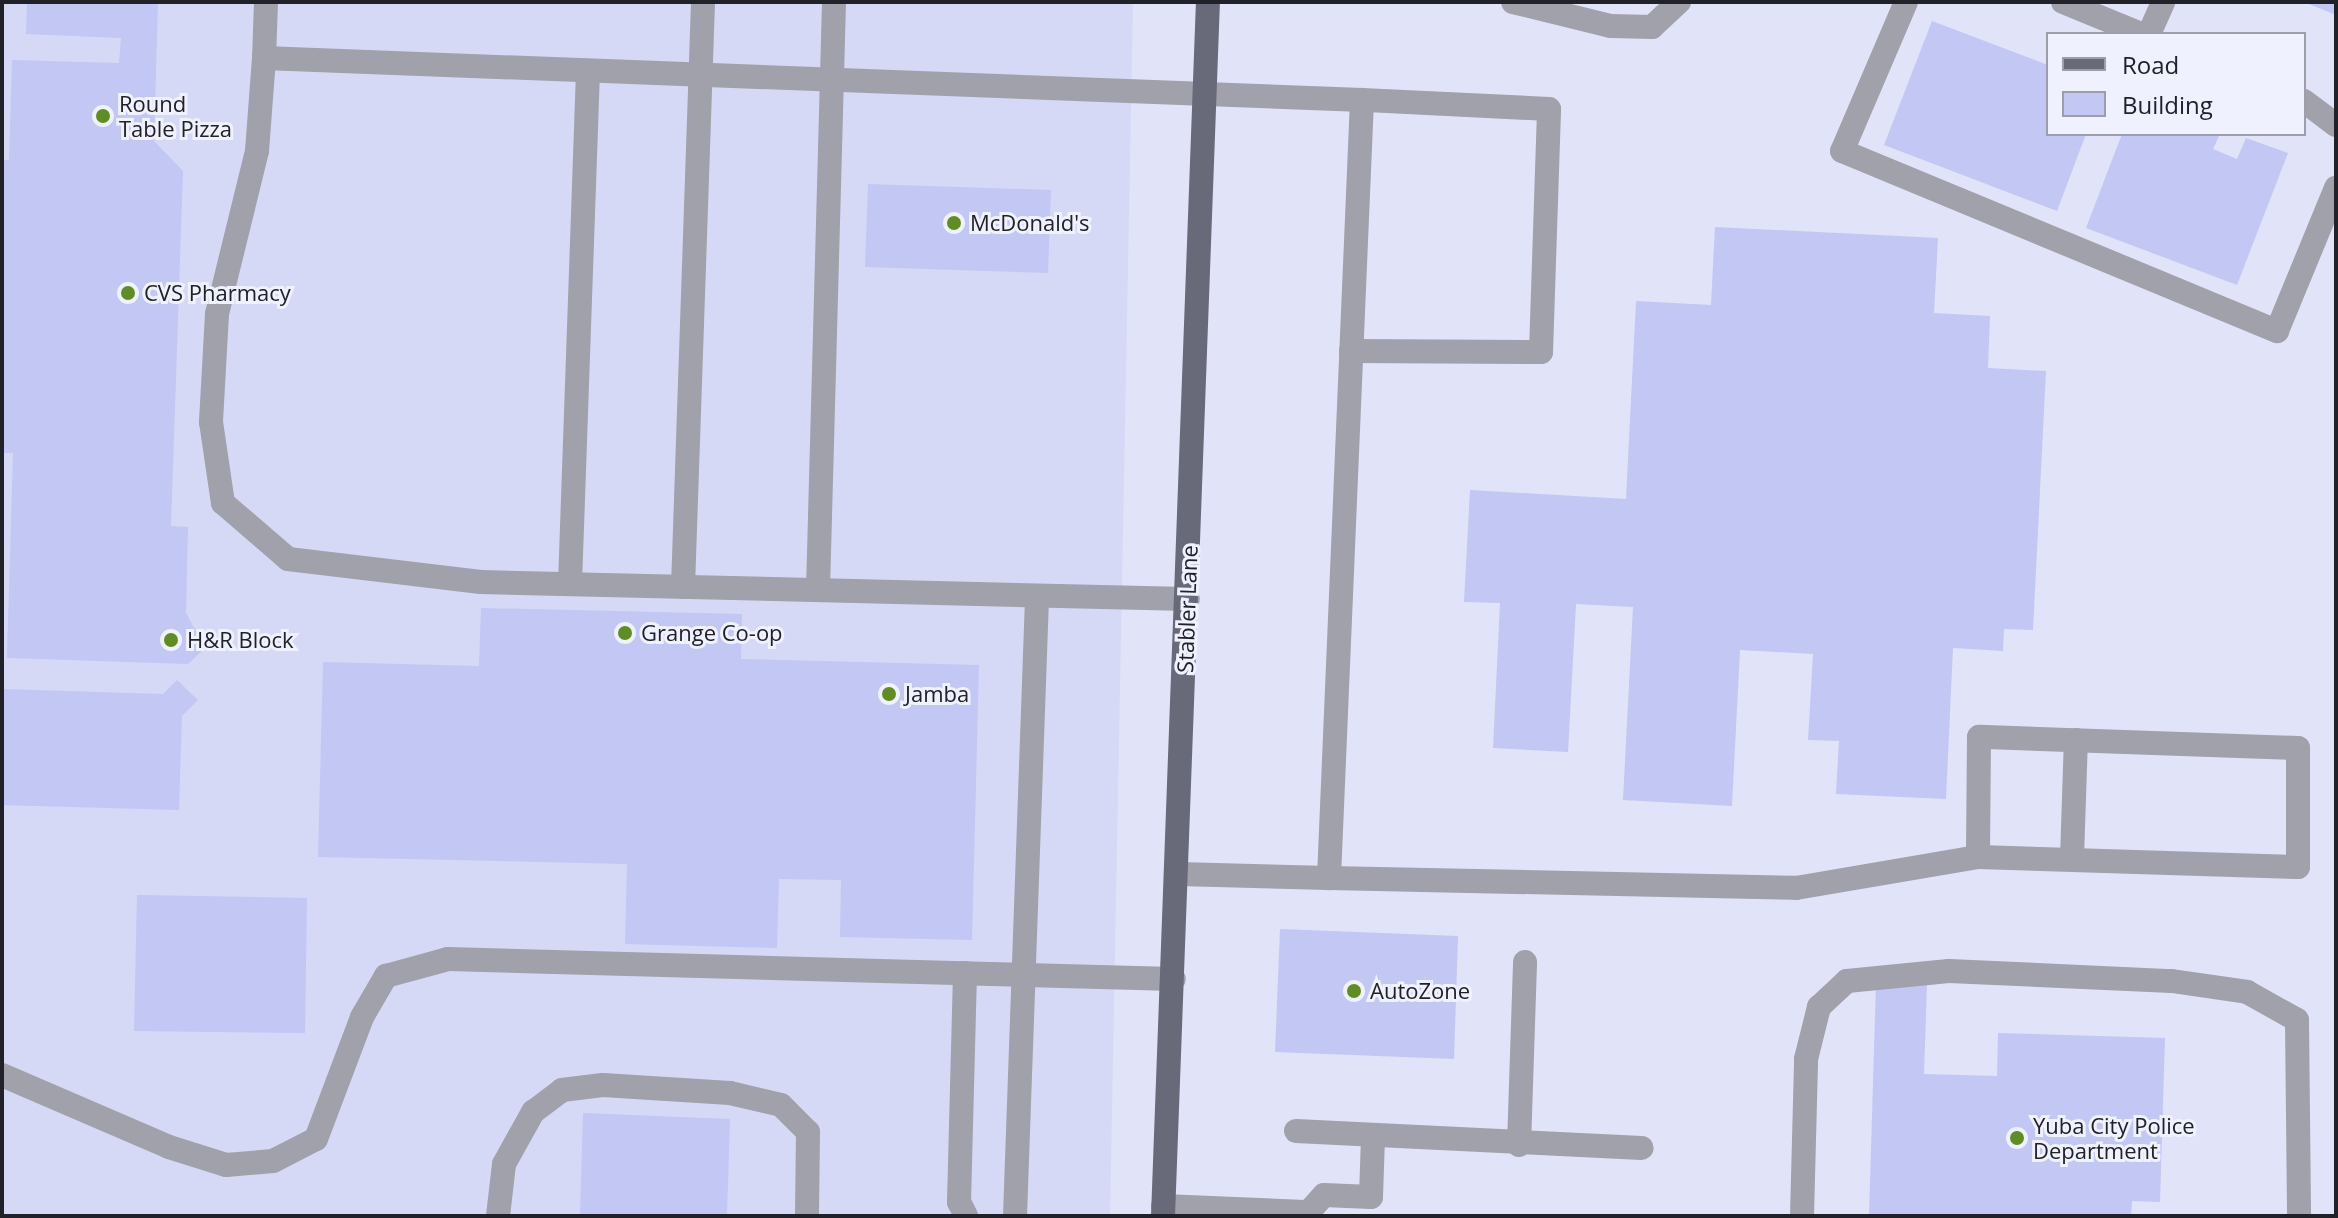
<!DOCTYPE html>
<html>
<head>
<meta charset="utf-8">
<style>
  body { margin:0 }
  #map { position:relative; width:2338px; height:1218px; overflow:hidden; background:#e1e3f8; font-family:"Open Sans",sans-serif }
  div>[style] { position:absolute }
  .built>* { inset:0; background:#d5d9f5 }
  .building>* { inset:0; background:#c2c7f4 }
  .minor>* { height:24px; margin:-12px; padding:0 12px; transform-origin:12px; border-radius:12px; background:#a0a1aa }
  .major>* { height:24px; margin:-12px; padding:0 12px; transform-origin:12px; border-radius:12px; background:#686979 }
  .dots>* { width:22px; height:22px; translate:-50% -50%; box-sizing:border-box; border:4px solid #f0f1fe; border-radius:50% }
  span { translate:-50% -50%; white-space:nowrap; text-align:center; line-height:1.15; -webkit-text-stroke:6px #f0f1fe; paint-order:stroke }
  .poi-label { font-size:22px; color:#212229 }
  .left { translate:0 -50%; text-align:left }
  .street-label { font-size:22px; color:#212229 }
  .frame { position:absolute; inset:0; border:4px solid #212229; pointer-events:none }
  .legend { position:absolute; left:2046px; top:32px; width:260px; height:104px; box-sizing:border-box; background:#f0f1fe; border:2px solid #9d9ea9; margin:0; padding:10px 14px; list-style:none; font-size:24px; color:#212229 }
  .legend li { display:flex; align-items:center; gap:16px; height:40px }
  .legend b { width:40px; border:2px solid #9d9ea9 }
</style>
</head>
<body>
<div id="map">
  <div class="built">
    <div style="clip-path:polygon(2px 2px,1133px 2px,1110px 1216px,2px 1216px)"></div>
  </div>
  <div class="building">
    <div style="clip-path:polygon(27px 2px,158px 2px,154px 141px,183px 171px,171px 526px,188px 527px,186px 613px,205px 648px,188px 664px,7px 658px,13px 453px,2px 453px,2px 160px,9px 160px,12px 60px,119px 63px,121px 38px,26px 34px)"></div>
    <div style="clip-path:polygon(2304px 2px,2336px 2px,2336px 15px)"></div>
    <div style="clip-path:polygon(1932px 21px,2048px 65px,2048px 134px,2086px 134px,2057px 211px,1884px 145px)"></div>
    <div style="clip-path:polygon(2122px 134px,2220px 134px,2213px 149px,2237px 159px,2246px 138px,2288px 153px,2237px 285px,2086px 228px)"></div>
    <div style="clip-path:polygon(868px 184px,1051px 190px,1048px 273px,865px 267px)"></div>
    <div style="clip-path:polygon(1715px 227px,1938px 238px,1934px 313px,1990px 316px,1988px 368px,2046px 371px,2033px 630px,2004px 629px,2003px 651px,1953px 648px,1946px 799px,1836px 794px,1839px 741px,1808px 740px,1813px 654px,1740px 650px,1732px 806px,1623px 800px,1633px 607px,1576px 604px,1568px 752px,1493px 748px,1500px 603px,1464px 602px,1470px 490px,1626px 499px,1636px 301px,1711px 305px)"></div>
    <div style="clip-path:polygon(481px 608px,742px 614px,741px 659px,979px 665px,972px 940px,840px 937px,841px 880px,779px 879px,777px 948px,625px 944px,627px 864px,318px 857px,323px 662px,479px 666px)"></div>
    <div style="clip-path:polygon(177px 680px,198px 700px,182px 716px,179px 810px,2px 805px,2px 689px,163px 694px)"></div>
    <div style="clip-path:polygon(137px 895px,307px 898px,305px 1033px,134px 1031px)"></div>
    <div style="clip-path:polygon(1280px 929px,1458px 936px,1454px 1059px,1275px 1052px)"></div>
    <div style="clip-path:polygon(1876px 983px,1927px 984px,1924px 1074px,1997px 1076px,1998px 1033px,2165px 1038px,2160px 1202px,2132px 1201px,2131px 1216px,1869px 1216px)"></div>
    <div style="clip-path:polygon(583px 1113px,730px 1119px,727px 1216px,580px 1216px)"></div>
  </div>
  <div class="minor">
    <div style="left:266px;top:2px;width:56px;rotate:92deg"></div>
    <div style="left:264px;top:58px;width:1099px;rotate:2.19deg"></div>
    <div style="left:1362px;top:100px;width:779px;rotate:92.43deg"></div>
    <div style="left:1329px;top:878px;width:151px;rotate:-178.5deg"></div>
    <div style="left:1513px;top:2px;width:101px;rotate:13.8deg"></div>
    <div style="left:1611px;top:26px;width:41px;rotate:1.4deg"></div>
    <div style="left:1652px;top:27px;width:37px;rotate:-43deg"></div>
    <div style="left:1906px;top:2px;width:162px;rotate:113.2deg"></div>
    <div style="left:1842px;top:151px;width:471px;rotate:22.5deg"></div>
    <div style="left:2277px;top:331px;width:155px;rotate:-67.6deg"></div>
    <div style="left:2063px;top:2px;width:84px;rotate:22.3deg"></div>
    <div style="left:2149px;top:34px;width:35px;rotate:-66deg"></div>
    <div style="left:264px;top:58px;width:93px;rotate:94.3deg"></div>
    <div style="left:257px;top:151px;width:168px;rotate:103.8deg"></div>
    <div style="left:217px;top:314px;width:108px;rotate:93.2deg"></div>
    <div style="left:211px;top:422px;width:82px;rotate:81.6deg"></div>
    <div style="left:223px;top:503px;width:86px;rotate:40.7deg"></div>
    <div style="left:288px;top:559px;width:194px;rotate:6.8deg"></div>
    <div style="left:481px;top:582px;width:707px;rotate:1.38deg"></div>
    <div style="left:2304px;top:101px;width:40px;rotate:37deg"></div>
    <div style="left:1351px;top:351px;width:190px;rotate:0.3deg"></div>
    <div style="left:1541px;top:352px;width:243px;rotate:-88.1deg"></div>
    <div style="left:1549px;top:109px;width:187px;rotate:-177.2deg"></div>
    <div style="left:570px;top:584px;width:513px;rotate:-87.99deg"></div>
    <div style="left:683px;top:587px;width:585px;rotate:-88.04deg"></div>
    <div style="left:818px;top:590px;width:588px;rotate:-88.44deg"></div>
    <div style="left:2072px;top:858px;width:118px;rotate:-88.1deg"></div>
    <div style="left:1329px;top:878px;width:467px;rotate:1.2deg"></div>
    <div style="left:1796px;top:888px;width:185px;rotate:-9.7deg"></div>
    <div style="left:1978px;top:857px;width:320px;rotate:1.8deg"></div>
    <div style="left:2298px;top:867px;width:119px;rotate:-90deg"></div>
    <div style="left:2298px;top:748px;width:319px;rotate:-178deg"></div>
    <div style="left:1979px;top:737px;width:120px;rotate:90.5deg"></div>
    <div style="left:965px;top:973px;width:229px;rotate:91.5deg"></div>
    <div style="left:959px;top:1202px;width:16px;rotate:63deg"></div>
    <div style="left:2px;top:1075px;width:182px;rotate:23.3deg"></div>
    <div style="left:169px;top:1147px;width:60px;rotate:17.5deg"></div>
    <div style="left:226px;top:1165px;width:47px;rotate:-4.9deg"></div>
    <div style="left:273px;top:1161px;width:48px;rotate:-27.1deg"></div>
    <div style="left:316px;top:1139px;width:130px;rotate:-69.3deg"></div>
    <div style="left:362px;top:1017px;width:48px;rotate:-59.7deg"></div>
    <div style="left:386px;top:976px;width:64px;rotate:-15.3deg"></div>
    <div style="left:448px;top:959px;width:726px;rotate:1.58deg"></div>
    <div style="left:1296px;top:1131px;width:346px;rotate:2.8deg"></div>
    <div style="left:1519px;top:1145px;width:183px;rotate:-88.1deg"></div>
    <div style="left:1163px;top:1206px;width:142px;rotate:2.4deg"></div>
    <div style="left:498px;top:1216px;width:52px;rotate:-83.4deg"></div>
    <div style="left:504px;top:1164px;width:60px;rotate:-60.9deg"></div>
    <div style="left:533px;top:1112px;width:36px;rotate:-37deg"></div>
    <div style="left:562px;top:1090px;width:41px;rotate:-7deg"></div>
    <div style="left:603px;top:1085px;width:127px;rotate:3.6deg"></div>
    <div style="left:730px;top:1093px;width:52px;rotate:13.2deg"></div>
    <div style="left:781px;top:1105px;width:38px;rotate:45deg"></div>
    <div style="left:808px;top:1132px;width:84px;rotate:90.7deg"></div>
    <div style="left:1015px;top:1216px;width:619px;rotate:-87.96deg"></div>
    <div style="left:1305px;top:1216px;width:28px;rotate:-48deg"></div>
    <div style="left:1324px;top:1195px;width:47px;rotate:2.4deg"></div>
    <div style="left:1371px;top:1197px;width:61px;rotate:-88.1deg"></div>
    <div style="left:1802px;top:1216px;width:157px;rotate:-88.5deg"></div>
    <div style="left:1806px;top:1059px;width:54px;rotate:-76deg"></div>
    <div style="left:1819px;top:1007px;width:38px;rotate:-43deg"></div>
    <div style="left:1847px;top:981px;width:102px;rotate:-5.6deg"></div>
    <div style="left:1949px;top:971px;width:223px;rotate:2.6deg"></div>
    <div style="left:2172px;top:981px;width:76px;rotate:8.3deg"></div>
    <div style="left:2247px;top:992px;width:57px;rotate:29.2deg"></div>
    <div style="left:2297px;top:1020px;width:196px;rotate:89.4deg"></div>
  </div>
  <div class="major">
    <div style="left:1163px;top:1216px;width:1215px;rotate:-87.88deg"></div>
  </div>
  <div class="dots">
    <div style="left:103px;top:116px;background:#5f8d21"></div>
    <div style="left:954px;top:223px;background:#5f8d21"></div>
    <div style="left:128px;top:293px;background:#5f8d21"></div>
    <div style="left:625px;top:633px;background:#5f8d21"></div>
    <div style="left:171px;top:640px;background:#5f8d21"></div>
    <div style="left:889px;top:694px;background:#5f8d21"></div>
    <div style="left:1354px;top:991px;background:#5f8d21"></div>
    <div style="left:2017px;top:1138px;background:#5f8d21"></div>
  </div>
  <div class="poi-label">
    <span class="left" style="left:119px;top:116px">Round<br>Table Pizza</span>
    <span class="left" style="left:970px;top:223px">McDonald's</span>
    <span class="left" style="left:144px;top:293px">CVS Pharmacy</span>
    <span class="left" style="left:641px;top:633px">Grange Co-op</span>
    <span class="left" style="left:187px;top:640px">H&amp;R Block</span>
    <span class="left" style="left:905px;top:694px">Jamba</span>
    <span class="left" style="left:1370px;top:991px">AutoZone</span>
    <span class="left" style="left:2033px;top:1138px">Yuba City Police<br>Department</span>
  </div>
  <div class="street-label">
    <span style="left:1187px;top:609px;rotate:-88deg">Stabler Lane</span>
  </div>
  <div class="frame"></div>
  <ul class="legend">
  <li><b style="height:10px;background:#686979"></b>Road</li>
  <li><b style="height:22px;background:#c2c7f4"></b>Building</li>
  </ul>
</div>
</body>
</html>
